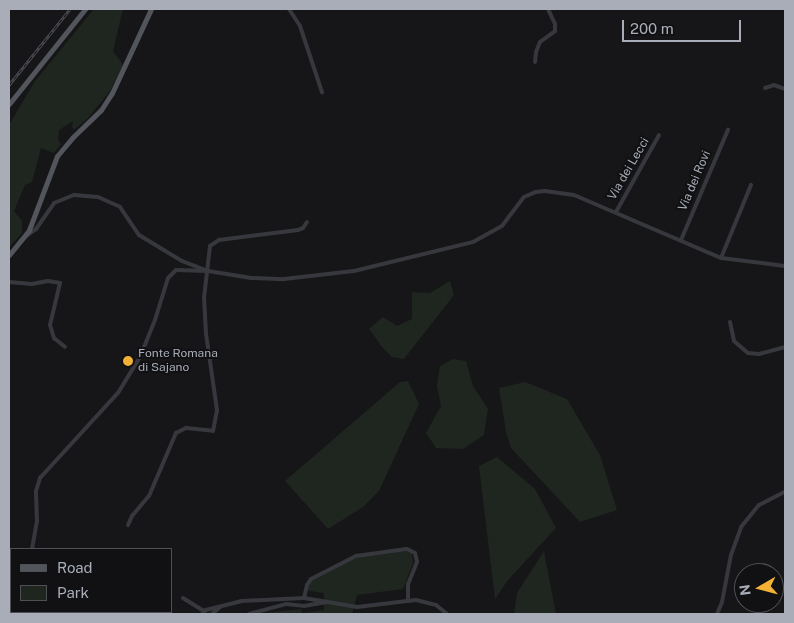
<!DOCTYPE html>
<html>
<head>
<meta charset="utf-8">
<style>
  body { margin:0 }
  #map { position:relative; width:794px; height:623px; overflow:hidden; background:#161618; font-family:"Public Sans",sans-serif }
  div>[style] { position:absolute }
  .green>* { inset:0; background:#1e261f }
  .minor>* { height:4px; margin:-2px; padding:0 2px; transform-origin:2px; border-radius:2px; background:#37383d }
  .major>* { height:5px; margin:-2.5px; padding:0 2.5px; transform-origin:2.5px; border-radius:2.5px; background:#53555c }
  .rail>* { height:3px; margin-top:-1.5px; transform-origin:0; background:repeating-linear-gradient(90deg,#111113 0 4px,#4a4c52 0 8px); box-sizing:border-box; border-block:1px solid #4a4c52 }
  .dots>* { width:14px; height:14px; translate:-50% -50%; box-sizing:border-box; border:2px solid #111113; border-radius:50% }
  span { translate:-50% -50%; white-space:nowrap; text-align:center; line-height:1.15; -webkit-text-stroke:4px #111113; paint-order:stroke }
  .street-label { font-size:12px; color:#a8adb8 }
  .poi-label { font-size:12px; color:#a8adb8 }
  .left { translate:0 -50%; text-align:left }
  .frame { position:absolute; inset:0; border:10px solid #a8adb8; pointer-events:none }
  .legend { position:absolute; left:10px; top:548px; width:162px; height:65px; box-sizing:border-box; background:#111113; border:1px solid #4d4f55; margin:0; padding:6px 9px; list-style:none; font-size:15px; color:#a8adb8 }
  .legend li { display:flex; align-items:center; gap:10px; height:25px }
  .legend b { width:25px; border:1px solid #4d4f55 }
  .north { position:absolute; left:734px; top:563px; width:50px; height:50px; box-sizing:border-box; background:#111113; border:1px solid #4d4f55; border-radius:50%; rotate:262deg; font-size:14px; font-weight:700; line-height:20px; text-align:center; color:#a8adb8 }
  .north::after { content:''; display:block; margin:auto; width:18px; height:22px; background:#f2b134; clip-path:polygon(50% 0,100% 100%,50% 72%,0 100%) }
  .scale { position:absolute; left:622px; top:20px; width:119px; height:22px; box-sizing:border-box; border:2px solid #a8adb8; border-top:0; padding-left:6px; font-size:15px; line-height:18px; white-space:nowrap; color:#a8adb8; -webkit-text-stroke:4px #111113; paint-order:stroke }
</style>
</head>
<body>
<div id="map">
  <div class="green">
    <div style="clip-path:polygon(94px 9px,123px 9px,113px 51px,123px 65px,110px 91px,88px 118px,74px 130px,72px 127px,73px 121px,59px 130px,58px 140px,61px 144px,54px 153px,41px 148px,32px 182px,25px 185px,14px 211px,22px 221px,22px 233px,9px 247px,9px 125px,35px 81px)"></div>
    <div style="clip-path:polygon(450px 281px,454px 295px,404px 359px,392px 357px,382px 347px,369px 329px,383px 317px,397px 326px,412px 319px,412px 292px,430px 293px)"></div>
    <div style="clip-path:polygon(453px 359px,466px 361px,473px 386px,488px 409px,484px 435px,463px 449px,436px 448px,426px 433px,441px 406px,437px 386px,440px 366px)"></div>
    <div style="clip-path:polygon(408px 381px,419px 404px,379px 491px,363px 507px,328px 529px,285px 481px,400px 382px)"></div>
    <div style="clip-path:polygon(525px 382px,567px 399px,600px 455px,617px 510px,580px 522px,511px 448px,506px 432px,499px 388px)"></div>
    <div style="clip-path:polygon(497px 457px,535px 489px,556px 528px,508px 580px,495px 599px,479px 466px)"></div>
    <div style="clip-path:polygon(407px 551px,412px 553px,413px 563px,403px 589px,357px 595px,352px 614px,253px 614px,301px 609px,302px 613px,324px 610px,324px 593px,309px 591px,307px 588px,311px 581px,355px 558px)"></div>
    <div style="clip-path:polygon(544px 551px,556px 614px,514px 614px,517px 593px)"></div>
  </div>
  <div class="minor">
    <div style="left:289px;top:9px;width:20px;rotate:57deg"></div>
    <div style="left:300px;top:26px;width:70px;rotate:71.6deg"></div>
    <div style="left:535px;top:62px;width:10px;rotate:-84deg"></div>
    <div style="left:536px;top:52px;width:11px;rotate:-68deg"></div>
    <div style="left:540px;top:42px;width:19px;rotate:-36deg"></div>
    <div style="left:555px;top:31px;width:7px;rotate:-90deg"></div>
    <div style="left:555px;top:24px;width:17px;rotate:-115deg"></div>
    <div style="left:765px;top:88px;width:9px;rotate:-18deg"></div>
    <div style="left:774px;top:85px;width:12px;rotate:20deg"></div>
    <div style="left:616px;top:212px;width:88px;rotate:-60.8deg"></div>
    <div style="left:25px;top:237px;width:14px;rotate:-36deg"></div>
    <div style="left:36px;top:229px;width:32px;rotate:-55deg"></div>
    <div style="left:54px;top:203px;width:22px;rotate:-22deg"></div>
    <div style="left:74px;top:195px;width:24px;rotate:5deg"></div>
    <div style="left:98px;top:197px;width:24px;rotate:24deg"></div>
    <div style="left:120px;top:207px;width:34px;rotate:56deg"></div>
    <div style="left:139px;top:235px;width:50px;rotate:31.2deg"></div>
    <div style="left:182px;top:261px;width:28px;rotate:21deg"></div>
    <div style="left:681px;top:240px;width:120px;rotate:-66.9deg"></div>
    <div style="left:721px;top:258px;width:79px;rotate:-67.7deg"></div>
    <div style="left:9px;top:282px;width:23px;rotate:5deg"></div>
    <div style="left:32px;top:284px;width:16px;rotate:-11deg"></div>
    <div style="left:48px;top:281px;width:12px;rotate:9deg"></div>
    <div style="left:60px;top:283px;width:43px;rotate:103.4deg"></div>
    <div style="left:50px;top:325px;width:14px;rotate:73deg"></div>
    <div style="left:54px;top:338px;width:14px;rotate:39deg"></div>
    <div style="left:730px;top:322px;width:19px;rotate:78deg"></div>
    <div style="left:734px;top:341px;width:18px;rotate:41deg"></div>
    <div style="left:748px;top:353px;width:11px;rotate:5deg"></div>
    <div style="left:759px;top:354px;width:27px;rotate:-15deg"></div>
    <div style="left:128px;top:525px;width:10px;rotate:-66deg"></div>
    <div style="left:132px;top:516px;width:26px;rotate:-50deg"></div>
    <div style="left:149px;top:496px;width:69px;rotate:-66.8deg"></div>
    <div style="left:176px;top:433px;width:11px;rotate:-27deg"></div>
    <div style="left:186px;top:428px;width:27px;rotate:6deg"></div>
    <div style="left:213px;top:431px;width:21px;rotate:-79deg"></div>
    <div style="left:217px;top:410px;width:77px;rotate:-98.2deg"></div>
    <div style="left:206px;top:334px;width:36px;rotate:-93deg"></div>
    <div style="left:204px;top:298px;width:52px;rotate:-83.4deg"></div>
    <div style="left:210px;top:246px;width:11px;rotate:-34deg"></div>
    <div style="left:219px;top:240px;width:80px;rotate:-7.2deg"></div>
    <div style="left:298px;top:230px;width:5px;rotate:-22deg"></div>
    <div style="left:303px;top:228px;width:7px;rotate:-56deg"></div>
    <div style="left:32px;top:549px;width:27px;rotate:-80deg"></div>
    <div style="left:37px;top:522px;width:31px;rotate:-92deg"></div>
    <div style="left:36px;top:491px;width:14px;rotate:-73deg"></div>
    <div style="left:40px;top:478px;width:115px;rotate:-47.5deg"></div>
    <div style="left:118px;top:393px;width:42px;rotate:-58.6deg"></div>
    <div style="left:140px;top:357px;width:40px;rotate:-68deg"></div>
    <div style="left:155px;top:320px;width:44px;rotate:-72.8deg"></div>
    <div style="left:168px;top:278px;width:11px;rotate:-45deg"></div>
    <div style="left:176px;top:270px;width:32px;rotate:2deg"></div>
    <div style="left:208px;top:271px;width:44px;rotate:9.2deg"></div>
    <div style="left:251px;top:278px;width:33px;rotate:2deg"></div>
    <div style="left:284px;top:279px;width:70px;rotate:-6.5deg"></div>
    <div style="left:354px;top:271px;width:122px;rotate:-13.7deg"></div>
    <div style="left:473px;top:242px;width:33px;rotate:-29deg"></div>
    <div style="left:502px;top:226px;width:36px;rotate:-53deg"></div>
    <div style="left:524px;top:197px;width:13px;rotate:-23deg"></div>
    <div style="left:536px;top:192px;width:9px;rotate:-6deg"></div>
    <div style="left:545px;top:191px;width:29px;rotate:8deg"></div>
    <div style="left:574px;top:195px;width:160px;rotate:23.2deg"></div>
    <div style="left:721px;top:258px;width:64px;rotate:7.1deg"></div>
    <div style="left:183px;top:598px;width:25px;rotate:32deg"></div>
    <div style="left:304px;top:598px;width:13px;rotate:-77deg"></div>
    <div style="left:307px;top:585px;width:7px;rotate:-56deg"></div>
    <div style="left:311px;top:579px;width:51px;rotate:-27.1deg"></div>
    <div style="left:356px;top:556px;width:51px;rotate:-7.8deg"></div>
    <div style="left:407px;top:549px;width:9px;rotate:27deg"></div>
    <div style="left:415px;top:553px;width:9px;rotate:77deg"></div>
    <div style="left:417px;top:562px;width:24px;rotate:112deg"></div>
    <div style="left:408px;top:584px;width:17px;rotate:90deg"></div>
    <div style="left:20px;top:614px;width:2px;rotate:-63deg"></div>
    <div style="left:202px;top:614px;width:6px;rotate:-45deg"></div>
    <div style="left:206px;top:610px;width:36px;rotate:-14deg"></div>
    <div style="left:241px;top:601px;width:63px;rotate:-2.7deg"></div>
    <div style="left:304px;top:598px;width:54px;rotate:9.6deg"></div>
    <div style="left:357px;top:607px;width:59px;rotate:-6.8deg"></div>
    <div style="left:416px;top:600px;width:21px;rotate:14deg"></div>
    <div style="left:436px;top:605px;width:14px;rotate:39deg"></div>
    <div style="left:212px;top:614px;width:11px;rotate:-41deg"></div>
    <div style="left:249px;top:614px;width:38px;rotate:-15deg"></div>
    <div style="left:286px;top:604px;width:18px;rotate:6deg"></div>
    <div style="left:304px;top:606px;width:23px;rotate:-10deg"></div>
    <div style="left:717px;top:614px;width:13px;rotate:-67deg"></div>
    <div style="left:722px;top:602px;width:48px;rotate:-79.2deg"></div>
    <div style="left:731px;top:555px;width:30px;rotate:-70deg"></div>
    <div style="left:741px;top:527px;width:28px;rotate:-51deg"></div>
    <div style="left:759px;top:505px;width:29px;rotate:-27deg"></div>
  </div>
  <div class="major">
    <div style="left:9px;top:104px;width:122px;rotate:-51.3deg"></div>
    <div style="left:9px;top:255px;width:32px;rotate:-51deg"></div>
    <div style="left:29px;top:230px;width:79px;rotate:-69.3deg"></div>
    <div style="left:57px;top:156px;width:25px;rotate:-50deg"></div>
    <div style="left:73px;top:137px;width:39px;rotate:-44deg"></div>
    <div style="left:101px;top:110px;width:20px;rotate:-57deg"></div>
    <div style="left:112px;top:93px;width:93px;rotate:-65.1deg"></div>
  </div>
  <div class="rail">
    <div style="left:9px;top:85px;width:97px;rotate:-51.2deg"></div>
  </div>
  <div class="dots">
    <div style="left:128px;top:361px;background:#f2b134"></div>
  </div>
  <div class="street-label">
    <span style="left:629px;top:169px;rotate:-60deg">Via dei Lecci</span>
    <span style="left:695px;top:181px;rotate:-67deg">Via dei Rovi</span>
  </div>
  <div class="poi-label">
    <span class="left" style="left:138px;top:361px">Fonte Romana<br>di Sajano</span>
  </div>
  <div class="frame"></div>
  <ul class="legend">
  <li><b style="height:6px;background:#53555c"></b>Road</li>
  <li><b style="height:14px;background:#1e261f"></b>Park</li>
  </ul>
  <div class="north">N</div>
  <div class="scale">200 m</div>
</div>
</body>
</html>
